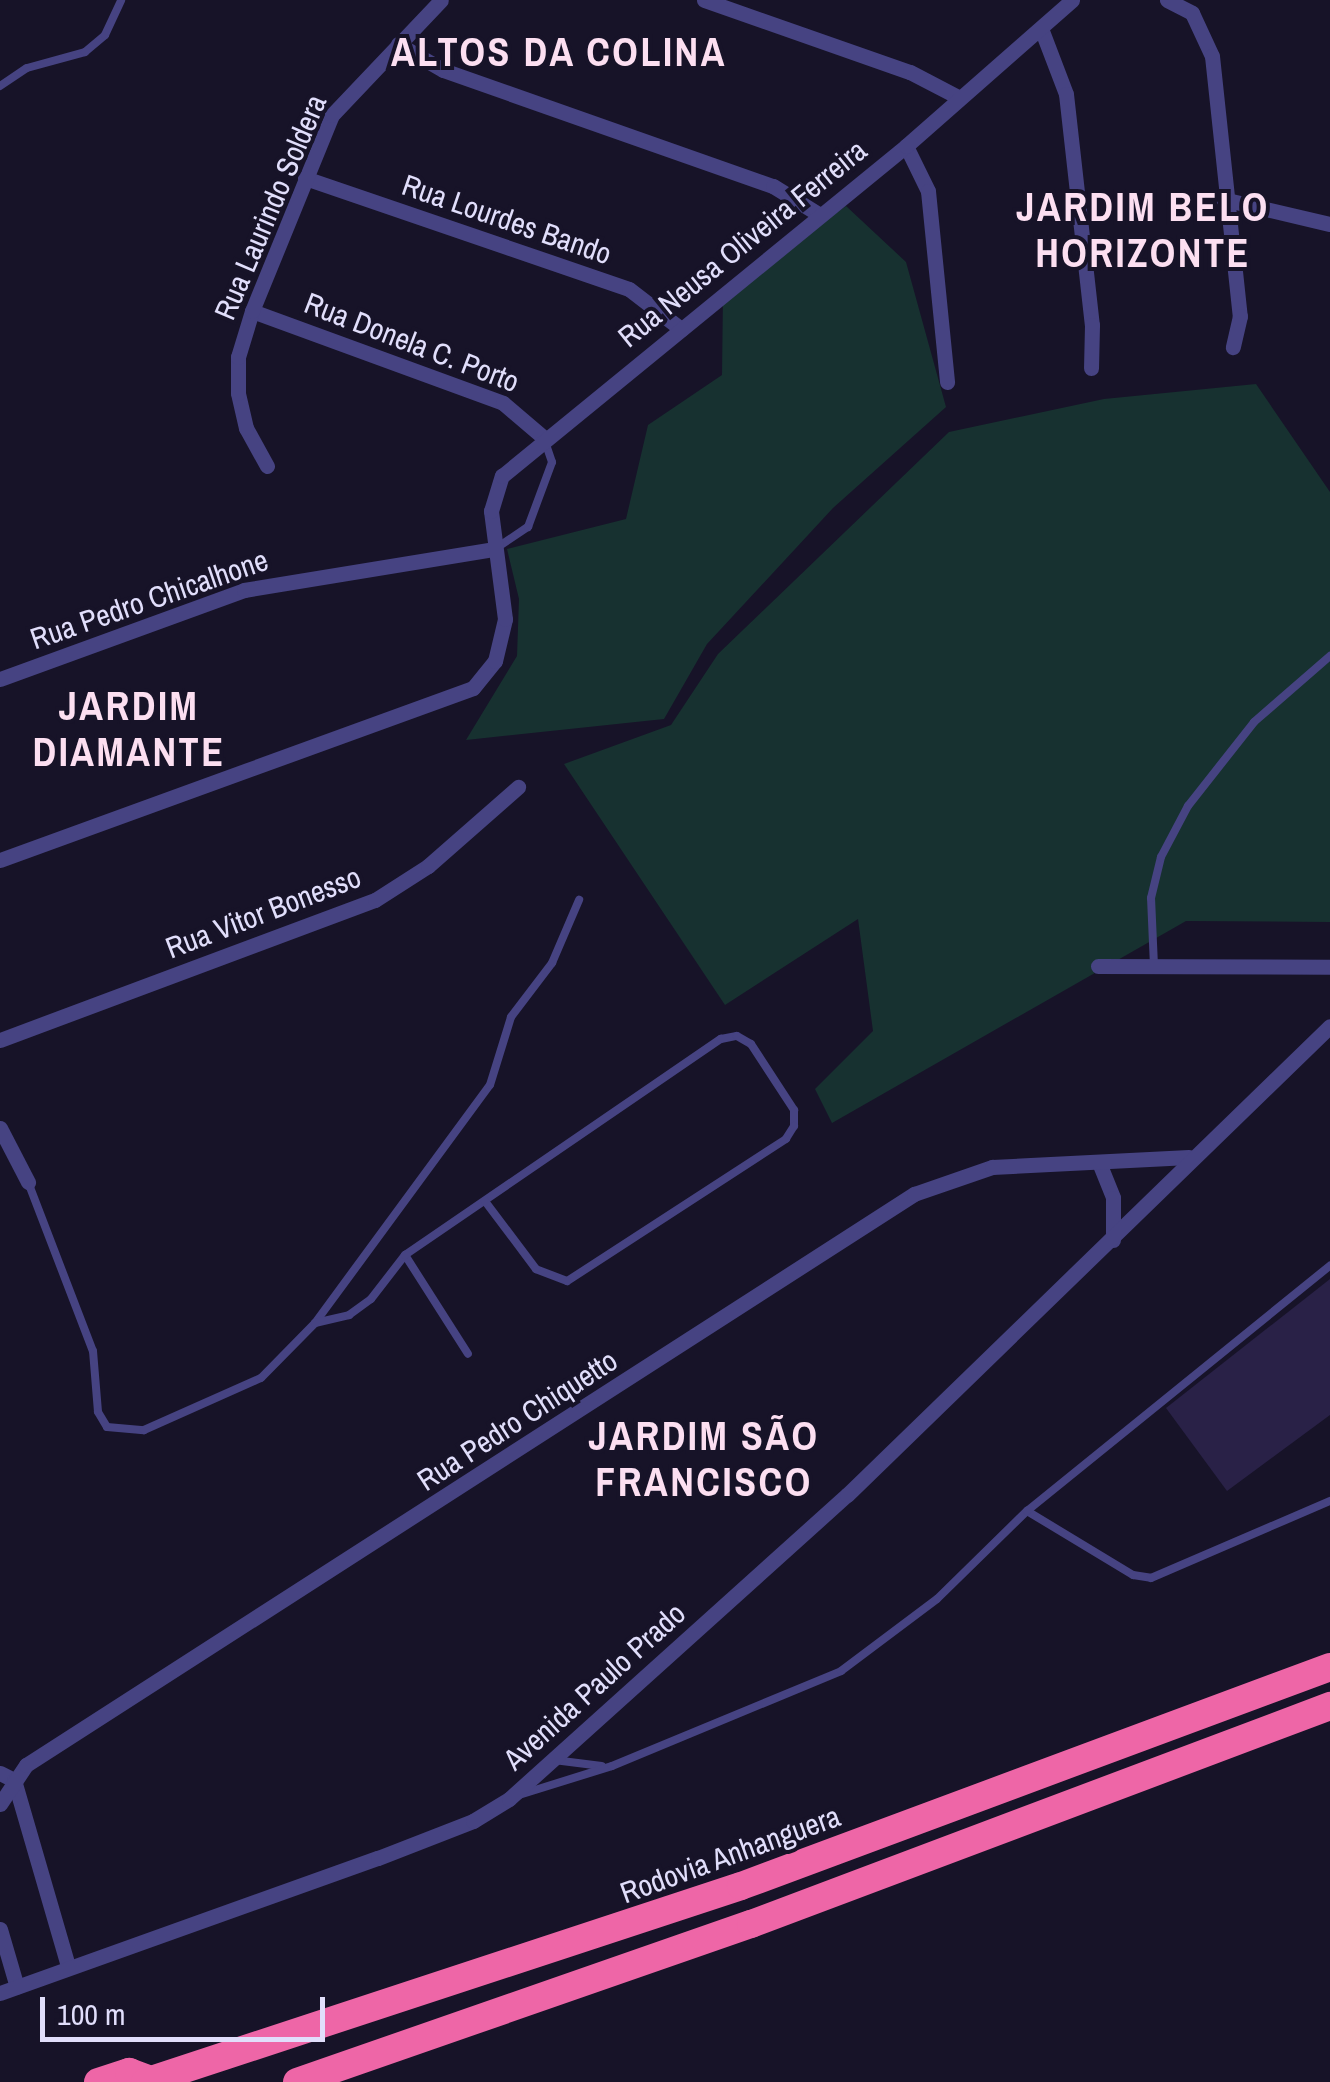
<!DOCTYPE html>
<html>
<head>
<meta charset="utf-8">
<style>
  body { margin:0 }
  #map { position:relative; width:1330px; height:2082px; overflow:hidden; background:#171328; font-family:"Archivo Narrow",sans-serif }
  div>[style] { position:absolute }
  .green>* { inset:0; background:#173130 }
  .building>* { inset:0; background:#292147 }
  .service>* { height:8px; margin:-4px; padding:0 4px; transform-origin:4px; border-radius:4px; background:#464382 }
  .minor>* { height:15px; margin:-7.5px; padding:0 7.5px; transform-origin:7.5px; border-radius:7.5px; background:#464382 }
  .motorway>* { height:28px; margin:-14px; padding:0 14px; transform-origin:14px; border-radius:14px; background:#ee66a7 }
  span { translate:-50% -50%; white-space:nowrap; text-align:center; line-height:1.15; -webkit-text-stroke:8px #171328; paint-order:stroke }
  .street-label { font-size:30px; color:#e1defb }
  .district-label { font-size:40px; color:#fcdff1; font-weight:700; letter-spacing:2.5px }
  .scale { position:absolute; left:40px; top:1997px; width:285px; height:45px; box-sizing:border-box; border:5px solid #e1defb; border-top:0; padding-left:12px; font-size:30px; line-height:35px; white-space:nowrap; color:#e1defb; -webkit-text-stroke:8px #171328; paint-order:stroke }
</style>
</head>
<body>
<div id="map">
  <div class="green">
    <div style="clip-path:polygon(846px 206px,906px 262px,946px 407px,833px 508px,707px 644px,664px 719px,466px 740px,517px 656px,519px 599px,507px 549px,626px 519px,648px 425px,722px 375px,723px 294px)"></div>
    <div style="clip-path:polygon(1256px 384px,1330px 492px,1330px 922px,1186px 921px,832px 1123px,815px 1089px,873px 1031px,858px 919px,725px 1005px,564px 764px,671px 725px,718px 654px,949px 432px,1104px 399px)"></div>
  </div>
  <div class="building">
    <div style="clip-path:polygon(1330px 1279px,1330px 1415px,1227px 1491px,1166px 1408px)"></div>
  </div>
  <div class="service">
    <div style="left:0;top:86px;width:32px;rotate:-34deg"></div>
    <div style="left:27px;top:68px;width:60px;rotate:-15.4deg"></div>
    <div style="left:85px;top:52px;width:26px;rotate:-40deg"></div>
    <div style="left:105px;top:35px;width:38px;rotate:-65deg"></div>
    <div style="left:495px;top:549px;width:40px;rotate:-34deg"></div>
    <div style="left:528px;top:527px;width:69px;rotate:-69.7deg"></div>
    <div style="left:552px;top:462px;width:21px;rotate:-109deg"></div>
    <div style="left:1154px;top:966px;width:68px;rotate:-92.5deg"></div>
    <div style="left:1151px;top:898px;width:42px;rotate:-76.3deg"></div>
    <div style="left:1161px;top:857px;width:58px;rotate:-62.1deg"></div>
    <div style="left:1188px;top:806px;width:107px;rotate:-51.8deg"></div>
    <div style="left:1254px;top:722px;width:101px;rotate:-41deg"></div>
    <div style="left:28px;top:1182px;width:181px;rotate:69deg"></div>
    <div style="left:93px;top:1351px;width:61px;rotate:85.3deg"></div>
    <div style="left:98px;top:1412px;width:17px;rotate:59deg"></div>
    <div style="left:107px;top:1427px;width:37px;rotate:5deg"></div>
    <div style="left:144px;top:1430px;width:128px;rotate:-24deg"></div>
    <div style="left:261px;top:1378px;width:77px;rotate:-45.5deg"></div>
    <div style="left:315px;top:1323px;width:295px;rotate:-53.7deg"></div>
    <div style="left:490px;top:1085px;width:71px;rotate:-72.8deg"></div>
    <div style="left:511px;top:1017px;width:68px;rotate:-52.8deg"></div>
    <div style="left:552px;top:963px;width:69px;rotate:-66.8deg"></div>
    <div style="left:405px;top:1255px;width:117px;rotate:57.5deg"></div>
    <div style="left:315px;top:1323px;width:35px;rotate:-13deg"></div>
    <div style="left:349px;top:1315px;width:27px;rotate:-36deg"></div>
    <div style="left:371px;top:1299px;width:56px;rotate:-52.3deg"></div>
    <div style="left:405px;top:1255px;width:383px;rotate:-34.4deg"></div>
    <div style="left:721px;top:1039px;width:16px;rotate:-11deg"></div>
    <div style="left:737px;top:1036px;width:16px;rotate:30deg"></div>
    <div style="left:751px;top:1044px;width:79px;rotate:56.9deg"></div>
    <div style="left:794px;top:1110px;width:16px;rotate:90deg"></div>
    <div style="left:794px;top:1126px;width:15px;rotate:122deg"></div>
    <div style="left:786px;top:1139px;width:261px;rotate:147deg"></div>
    <div style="left:567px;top:1281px;width:33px;rotate:-159deg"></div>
    <div style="left:536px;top:1269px;width:85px;rotate:-126.9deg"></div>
    <div style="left:1027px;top:1511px;width:124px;rotate:31.1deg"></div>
    <div style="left:1133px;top:1575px;width:18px;rotate:9deg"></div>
    <div style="left:1151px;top:1578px;width:195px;rotate:-23.3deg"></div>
    <div style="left:554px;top:1760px;width:48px;rotate:7.1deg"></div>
    <div style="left:519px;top:1795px;width:97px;rotate:-17.3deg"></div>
    <div style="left:612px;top:1766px;width:248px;rotate:-22.5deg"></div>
    <div style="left:841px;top:1671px;width:120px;rotate:-36.9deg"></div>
    <div style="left:937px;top:1599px;width:126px;rotate:-44.4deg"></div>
    <div style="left:1027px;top:1511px;width:390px;rotate:-39deg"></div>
  </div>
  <div class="minor">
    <div style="left:704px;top:0;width:218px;rotate:19.3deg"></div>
    <div style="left:910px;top:72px;width:56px;rotate:27.5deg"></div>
    <div style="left:1167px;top:0;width:28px;rotate:27deg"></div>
    <div style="left:1192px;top:13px;width:47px;rotate:65.1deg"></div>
    <div style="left:1212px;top:56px;width:262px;rotate:83.9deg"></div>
    <div style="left:1240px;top:316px;width:32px;rotate:103deg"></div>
    <div style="left:1042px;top:31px;width:67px;rotate:69.1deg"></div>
    <div style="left:1066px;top:94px;width:232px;rotate:83.6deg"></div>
    <div style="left:1092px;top:325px;width:43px;rotate:91.3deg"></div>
    <div style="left:398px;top:44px;width:52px;rotate:30deg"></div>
    <div style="left:443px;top:70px;width:350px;rotate:19.4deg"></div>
    <div style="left:773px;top:186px;width:55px;rotate:31.7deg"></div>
    <div style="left:906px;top:146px;width:50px;rotate:63.9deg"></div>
    <div style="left:928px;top:191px;width:192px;rotate:84.3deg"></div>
    <div style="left:305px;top:178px;width:342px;rotate:18.9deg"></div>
    <div style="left:629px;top:289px;width:66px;rotate:37.6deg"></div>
    <div style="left:1223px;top:199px;width:110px;rotate:13.2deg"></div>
    <div style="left:252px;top:311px;width:267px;rotate:20.1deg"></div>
    <div style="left:503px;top:403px;width:52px;rotate:40.4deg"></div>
    <div style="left:267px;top:466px;width:43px;rotate:-118.9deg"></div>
    <div style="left:246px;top:428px;width:36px;rotate:-103deg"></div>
    <div style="left:238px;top:393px;width:36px;rotate:-90deg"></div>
    <div style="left:238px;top:357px;width:48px;rotate:-73.1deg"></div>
    <div style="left:252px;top:311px;width:212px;rotate:-67.8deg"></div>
    <div style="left:332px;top:115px;width:158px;rotate:-46.5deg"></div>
    <div style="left:0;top:679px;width:260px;rotate:-20deg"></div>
    <div style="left:244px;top:590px;width:254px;rotate:-9.3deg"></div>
    <div style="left:0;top:860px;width:503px;rotate:-19.98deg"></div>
    <div style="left:473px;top:688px;width:35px;rotate:-51deg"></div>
    <div style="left:495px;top:661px;width:43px;rotate:-76.6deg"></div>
    <div style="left:505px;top:619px;width:109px;rotate:-97.4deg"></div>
    <div style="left:491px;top:511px;width:37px;rotate:-73deg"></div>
    <div style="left:502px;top:476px;width:522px;rotate:-39.24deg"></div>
    <div style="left:906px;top:146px;width:221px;rotate:-41.3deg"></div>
    <div style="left:1098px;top:966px;width:232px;rotate:0.2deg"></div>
    <div style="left:0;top:1040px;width:400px;rotate:-20.5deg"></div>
    <div style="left:375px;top:900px;width:63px;rotate:-32.7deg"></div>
    <div style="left:428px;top:866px;width:120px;rotate:-41.3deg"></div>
    <div style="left:0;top:1128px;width:61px;rotate:62.6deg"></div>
    <div style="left:1100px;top:1165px;width:35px;rotate:68deg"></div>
    <div style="left:1113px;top:1198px;width:42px;rotate:90deg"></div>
    <div style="left:0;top:1773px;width:16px;rotate:27deg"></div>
    <div style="left:14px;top:1780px;width:194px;rotate:73.8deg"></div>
    <div style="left:0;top:1804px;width:47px;rotate:-56.3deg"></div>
    <div style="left:26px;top:1765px;width:1056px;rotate:-32.74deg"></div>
    <div style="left:914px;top:1194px;width:83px;rotate:-19.1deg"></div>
    <div style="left:992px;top:1167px;width:197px;rotate:-2.9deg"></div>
    <div style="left:0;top:1929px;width:60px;rotate:73.7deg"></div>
    <div style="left:0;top:1993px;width:401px;rotate:-19.7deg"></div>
    <div style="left:378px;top:1858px;width:102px;rotate:-21.3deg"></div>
    <div style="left:473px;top:1821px;width:42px;rotate:-31.4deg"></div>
    <div style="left:509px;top:1799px;width:455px;rotate:-42deg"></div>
    <div style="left:847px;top:1495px;width:673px;rotate:-44.16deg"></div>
  </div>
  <div class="motorway">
    <div style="left:98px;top:2082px;width:33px;rotate:-18deg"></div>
    <div style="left:129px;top:2072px;width:23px;rotate:20deg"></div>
    <div style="left:145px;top:2082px;width:627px;rotate:-18.2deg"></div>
    <div style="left:741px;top:1886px;width:628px;rotate:-20.4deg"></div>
    <div style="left:297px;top:2082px;width:481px;rotate:-19.2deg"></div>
    <div style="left:751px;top:1924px;width:619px;rotate:-20.63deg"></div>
  </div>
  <div class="street-label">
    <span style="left:270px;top:207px;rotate:-67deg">Rua Laurindo Soldera</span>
    <span style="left:507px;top:219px;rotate:19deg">Rua Lourdes Bando</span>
    <span style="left:742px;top:243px;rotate:-39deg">Rua Neusa Oliveira Ferreira</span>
    <span style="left:412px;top:342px;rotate:21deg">Rua Donela C. Porto</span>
    <span style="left:149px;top:599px;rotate:-19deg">Rua Pedro Chicalhone</span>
    <span style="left:263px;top:912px;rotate:-21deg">Rua Vitor Bonesso</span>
    <span style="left:517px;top:1420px;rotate:-33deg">Rua Pedro Chiquetto</span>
    <span style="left:594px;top:1686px;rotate:-42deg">Avenida Paulo Prado</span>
    <span style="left:730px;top:1854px;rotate:-20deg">Rodovia Anhanguera</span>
  </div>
  <div class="district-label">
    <span style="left:559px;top:52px">ALTOS DA COLINA</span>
    <span style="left:1143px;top:230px">JARDIM BELO<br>HORIZONTE</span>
    <span style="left:129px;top:729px">JARDIM<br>DIAMANTE</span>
    <span style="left:704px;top:1459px">JARDIM SÃO<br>FRANCISCO</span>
  </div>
  <div class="scale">100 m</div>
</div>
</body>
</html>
